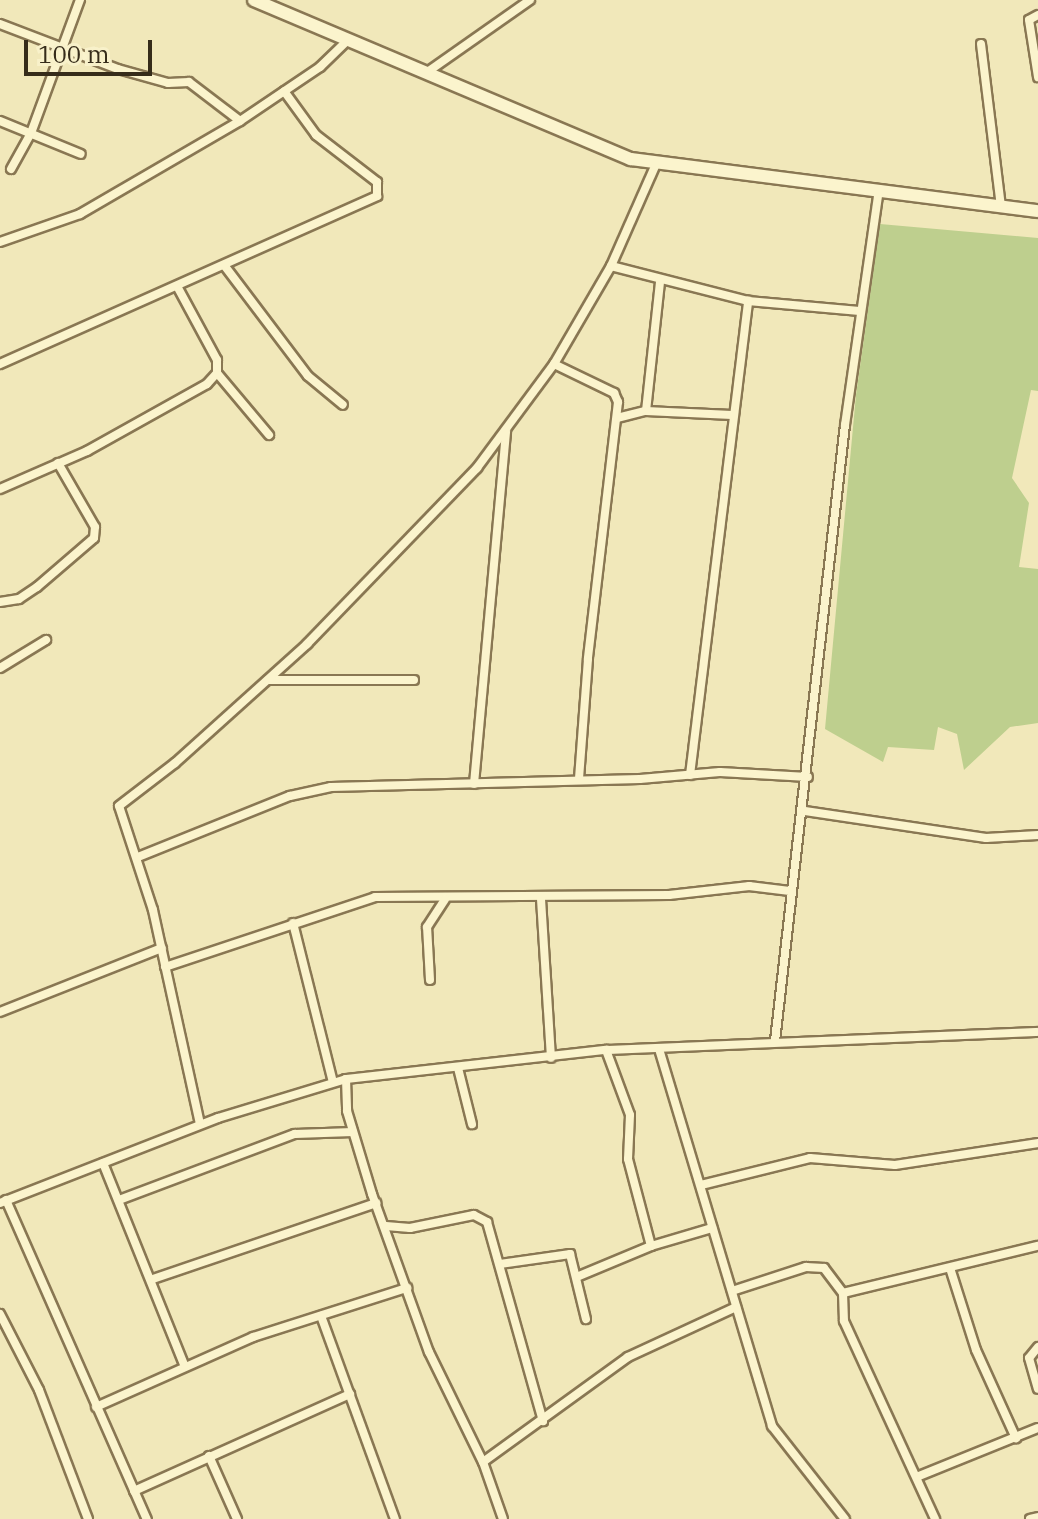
<!DOCTYPE html>
<html>
<head>
<meta charset="utf-8">
<style>
  body { margin:0 }
  #map { position:relative; width:1038px; height:1519px; overflow:hidden; background:#f1e8ba; font-family:"IBM Plex Serif",serif }
  div>[style] { position:absolute }
  .green>* { inset:0; background:#becf8e }
  .roads { filter:drop-shadow(2px 0 #897753) drop-shadow(-2px 0 #897753) drop-shadow(0 2px #897753) drop-shadow(0 -2px #897753) }
  .street>* { height:8px; margin:-4px; padding:0 4px; transform-origin:4px; border-radius:4px; background:#fbf4cd }
  .secondary>* { height:12px; margin:-6px; padding:0 6px; transform-origin:6px; border-radius:6px; background:#fbf4cd }
  span { translate:-50% -50%; white-space:nowrap; text-align:center; line-height:1.15; -webkit-text-stroke:6px #f8f1ca; paint-order:stroke }
  .scale { position:absolute; left:24px; top:40px; width:128px; height:36px; box-sizing:border-box; border:4px solid #362c1a; border-top:0; padding-left:10px; font-size:24px; line-height:28px; white-space:nowrap; color:#362c1a; -webkit-text-stroke:6px #f8f1ca; paint-order:stroke }
</style>
</head>
<body>
<div id="map">
  <div class="green">
    <div style="clip-path:polygon(880px 224px,1038px 238px,1038px 391px,1031px 390px,1012px 478px,1029px 503px,1019px 567px,1038px 569px,1038px 723px,1010px 727px,964px 770px,957px 734px,938px 727px,934px 750px,888px 747px,883px 762px,825px 729px,856px 395px)"></div>
  </div>
  <div class="roads">
    <div class="street">
      <div style="left:1038px;top:15px;width:10px;rotate:151deg"></div>
      <div style="left:1029px;top:20px;width:58px;rotate:81deg"></div>
      <div style="left:0;top:24px;width:126px;rotate:20.9deg"></div>
      <div style="left:118px;top:69px;width:52px;rotate:15.6deg"></div>
      <div style="left:168px;top:83px;width:21px;rotate:-3deg"></div>
      <div style="left:189px;top:82px;width:64px;rotate:37.4deg"></div>
      <div style="left:981px;top:44px;width:163px;rotate:83deg"></div>
      <div style="left:426px;top:73px;width:127px;rotate:-35.1deg"></div>
      <div style="left:0;top:121px;width:87px;rotate:22.2deg"></div>
      <div style="left:11px;top:169px;width:41px;rotate:-60.9deg"></div>
      <div style="left:31px;top:133px;width:142px;rotate:-69.8deg"></div>
      <div style="left:0;top:242px;width:85px;rotate:-19.3deg"></div>
      <div style="left:80px;top:214px;width:185px;rotate:-30.2deg"></div>
      <div style="left:240px;top:121px;width:97px;rotate:-34deg"></div>
      <div style="left:320px;top:67px;width:39px;rotate:-44deg"></div>
      <div style="left:224px;top:265px;width:139px;rotate:52.9deg"></div>
      <div style="left:308px;top:376px;width:45px;rotate:39.6deg"></div>
      <div style="left:611px;top:266px;width:141px;rotate:14.3deg"></div>
      <div style="left:748px;top:301px;width:112px;rotate:5.1deg"></div>
      <div style="left:0;top:364px;width:413px;rotate:-24deg"></div>
      <div style="left:377px;top:196px;width:14px;rotate:-90deg"></div>
      <div style="left:377px;top:182px;width:77px;rotate:-142.4deg"></div>
      <div style="left:316px;top:135px;width:54px;rotate:-126deg"></div>
      <div style="left:554px;top:364px;width:67px;rotate:25.8deg"></div>
      <div style="left:614px;top:393px;width:10px;rotate:66deg"></div>
      <div style="left:618px;top:402px;width:259px;rotate:96.7deg"></div>
      <div style="left:588px;top:659px;width:121px;rotate:94.3deg"></div>
      <div style="left:217px;top:373px;width:81px;rotate:50deg"></div>
      <div style="left:646px;top:411px;width:130px;rotate:-83.8deg"></div>
      <div style="left:617px;top:418px;width:30px;rotate:-14deg"></div>
      <div style="left:646px;top:411px;width:86px;rotate:2.7deg"></div>
      <div style="left:0;top:489px;width:95px;rotate:-23.6deg"></div>
      <div style="left:87px;top:451px;width:137px;rotate:-29.2deg"></div>
      <div style="left:207px;top:384px;width:15px;rotate:-48deg"></div>
      <div style="left:217px;top:373px;width:13px;rotate:-90deg"></div>
      <div style="left:217px;top:360px;width:84px;rotate:-118.4deg"></div>
      <div style="left:0;top:602px;width:19px;rotate:-9deg"></div>
      <div style="left:19px;top:599px;width:22px;rotate:-34deg"></div>
      <div style="left:37px;top:587px;width:75px;rotate:-40.7deg"></div>
      <div style="left:94px;top:538px;width:11px;rotate:-85deg"></div>
      <div style="left:95px;top:527px;width:74px;rotate:-120deg"></div>
      <div style="left:0;top:668px;width:54px;rotate:-31.3deg"></div>
      <div style="left:268px;top:680px;width:146px"></div>
      <div style="left:690px;top:775px;width:478px;rotate:-83deg"></div>
      <div style="left:474px;top:784px;width:354px;rotate:-84.8deg"></div>
      <div style="left:805px;top:811px;width:183px;rotate:8.5deg"></div>
      <div style="left:986px;top:838px;width:52px;rotate:-3.3deg"></div>
      <div style="left:138px;top:857px;width:164px;rotate:-21.9deg"></div>
      <div style="left:290px;top:796px;width:42px;rotate:-12.4deg"></div>
      <div style="left:331px;top:787px;width:309px;rotate:-1.5deg"></div>
      <div style="left:640px;top:779px;width:80px;rotate:-5deg"></div>
      <div style="left:720px;top:772px;width:88px;rotate:3.3deg"></div>
      <div style="left:541px;top:899px;width:159px;rotate:86.4deg"></div>
      <div style="left:293px;top:923px;width:164px;rotate:75.9deg"></div>
      <div style="left:165px;top:967px;width:221px;rotate:-18.4deg"></div>
      <div style="left:375px;top:897px;width:294px;rotate:-0.4deg"></div>
      <div style="left:669px;top:895px;width:81px;rotate:-6.4deg"></div>
      <div style="left:749px;top:886px;width:41px;rotate:7deg"></div>
      <div style="left:430px;top:980px;width:53px;rotate:-93.2deg"></div>
      <div style="left:427px;top:927px;width:33px;rotate:-57deg"></div>
      <div style="left:0;top:1012px;width:174px;rotate:-21.6deg"></div>
      <div style="left:775px;top:1041px;width:620px;rotate:-83.52deg"></div>
      <div style="left:845px;top:425px;width:238px;rotate:-81.8deg"></div>
      <div style="left:659px;top:1049px;width:394px;rotate:73.3deg"></div>
      <div style="left:772px;top:1426px;width:118px;rotate:51.9deg"></div>
      <div style="left:606px;top:1050px;width:69px;rotate:69.7deg"></div>
      <div style="left:630px;top:1115px;width:44px;rotate:92.6deg"></div>
      <div style="left:628px;top:1159px;width:90px;rotate:75.2deg"></div>
      <div style="left:458px;top:1068px;width:58px;rotate:76deg"></div>
      <div style="left:346px;top:1079px;width:32px;rotate:88deg"></div>
      <div style="left:347px;top:1111px;width:87px;rotate:73.2deg"></div>
      <div style="left:372px;top:1194px;width:168px;rotate:70.2deg"></div>
      <div style="left:429px;top:1352px;width:123px;rotate:63.9deg"></div>
      <div style="left:483px;top:1462px;width:60px;rotate:70.7deg"></div>
      <div style="left:200px;top:1124px;width:219px;rotate:-102.4deg"></div>
      <div style="left:153px;top:910px;width:109px;rotate:-108.1deg"></div>
      <div style="left:119px;top:806px;width:71px;rotate:-37.5deg"></div>
      <div style="left:175px;top:763px;width:178px;rotate:-42deg"></div>
      <div style="left:307px;top:644px;width:245px;rotate:-46deg"></div>
      <div style="left:477px;top:468px;width:129px;rotate:-53.5deg"></div>
      <div style="left:554px;top:364px;width:113px;rotate:-59.8deg"></div>
      <div style="left:611px;top:266px;width:111px;rotate:-66.2deg"></div>
      <div style="left:103px;top:1163px;width:218px;rotate:68.1deg"></div>
      <div style="left:701px;top:1185px;width:112px;rotate:-13.9deg"></div>
      <div style="left:810px;top:1158px;width:85px;rotate:4.7deg"></div>
      <div style="left:895px;top:1165px;width:145px;rotate:-8.7deg"></div>
      <div style="left:6px;top:1200px;width:349px;rotate:66.2deg"></div>
      <div style="left:119px;top:1200px;width:188px;rotate:-20.6deg"></div>
      <div style="left:295px;top:1134px;width:58px;rotate:-2deg"></div>
      <div style="left:0;top:1203px;width:234px;rotate:-21.3deg"></div>
      <div style="left:218px;top:1118px;width:134px;rotate:-16.9deg"></div>
      <div style="left:346px;top:1079px;width:262px;rotate:-6.4deg"></div>
      <div style="left:606px;top:1050px;width:432px;rotate:-2.4deg"></div>
      <div style="left:386px;top:1226px;width:24px;rotate:5deg"></div>
      <div style="left:410px;top:1228px;width:65px;rotate:-11.5deg"></div>
      <div style="left:474px;top:1215px;width:15px;rotate:28deg"></div>
      <div style="left:487px;top:1222px;width:207px;rotate:74.3deg"></div>
      <div style="left:500px;top:1264px;width:71px;rotate:-8.1deg"></div>
      <div style="left:570px;top:1254px;width:67px;rotate:76.2deg"></div>
      <div style="left:950px;top:1268px;width:86px;rotate:72.4deg"></div>
      <div style="left:976px;top:1350px;width:97px;rotate:65.6deg"></div>
      <div style="left:579px;top:1276px;width:78px;rotate:-22.6deg"></div>
      <div style="left:651px;top:1246px;width:64px;rotate:-16.4deg"></div>
      <div style="left:153px;top:1279px;width:236px;rotate:-18.8deg"></div>
      <div style="left:732px;top:1291px;width:78px;rotate:-18deg"></div>
      <div style="left:806px;top:1267px;width:18px;rotate:3deg"></div>
      <div style="left:824px;top:1268px;width:31px;rotate:53deg"></div>
      <div style="left:843px;top:1293px;width:28px;rotate:88deg"></div>
      <div style="left:844px;top:1321px;width:218px;rotate:65.3deg"></div>
      <div style="left:843px;top:1293px;width:201px;rotate:-13.6deg"></div>
      <div style="left:0;top:1314px;width:85px;rotate:62.8deg"></div>
      <div style="left:39px;top:1390px;width:138px;rotate:69.2deg"></div>
      <div style="left:321px;top:1316px;width:216px;rotate:70deg"></div>
      <div style="left:1038px;top:1347px;width:14px;rotate:129deg"></div>
      <div style="left:1029px;top:1358px;width:32px;rotate:74deg"></div>
      <div style="left:96px;top:1407px;width:172px;rotate:-24deg"></div>
      <div style="left:253px;top:1337px;width:162px;rotate:-17.7deg"></div>
      <div style="left:209px;top:1456px;width:69px;rotate:66deg"></div>
      <div style="left:483px;top:1462px;width:179px;rotate:-35.9deg"></div>
      <div style="left:628px;top:1357px;width:119px;rotate:-24.8deg"></div>
      <div style="left:919px;top:1476px;width:128px;rotate:-22deg"></div>
      <div style="left:134px;top:1491px;width:237px;rotate:-24.2deg"></div>
      <div style="left:1030px;top:1519px;width:8px;rotate:-14deg"></div>
    </div>
    <div class="secondary">
      <div style="left:254px;top:0;width:409px;rotate:22.9deg"></div>
      <div style="left:631px;top:159px;width:410px;rotate:7.3deg"></div>
    </div>
  </div>
  <div class="scale">100 m</div>
</div>
</body>
</html>
